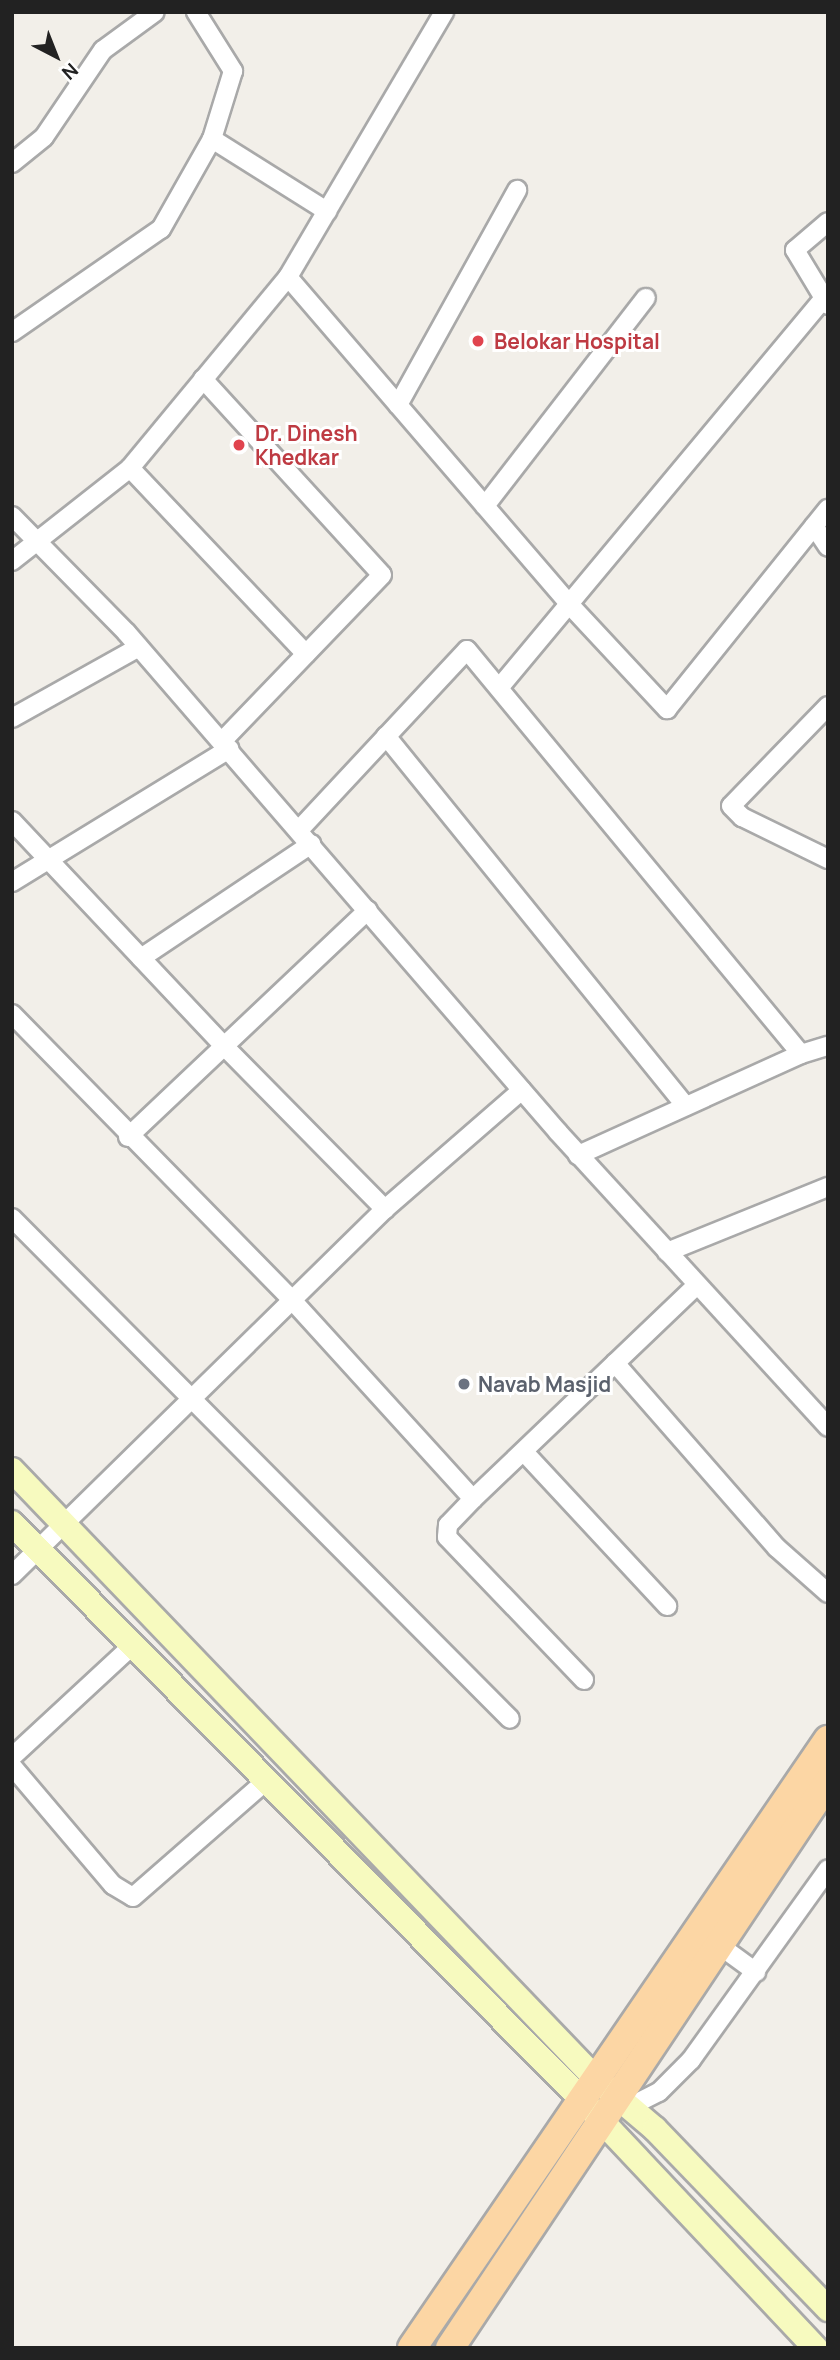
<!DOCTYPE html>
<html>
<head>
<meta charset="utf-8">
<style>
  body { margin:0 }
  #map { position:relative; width:840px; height:2360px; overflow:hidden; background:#f2efe9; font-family:Manrope,sans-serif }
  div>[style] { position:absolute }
  .roads { filter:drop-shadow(2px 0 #a9a9a9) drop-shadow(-2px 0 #a9a9a9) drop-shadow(0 2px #a9a9a9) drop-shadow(0 -2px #a9a9a9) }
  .street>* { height:18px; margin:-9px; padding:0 9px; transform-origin:9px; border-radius:9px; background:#fff }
  .secondary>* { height:24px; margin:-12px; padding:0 12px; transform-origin:12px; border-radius:12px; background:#f7fabf }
  .primary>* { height:28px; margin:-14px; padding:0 14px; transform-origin:14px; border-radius:14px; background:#fcd6a4 }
  .dots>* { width:19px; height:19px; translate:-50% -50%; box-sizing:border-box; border:4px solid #fff; border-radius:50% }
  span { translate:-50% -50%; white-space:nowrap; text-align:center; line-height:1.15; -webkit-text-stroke:6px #fff; paint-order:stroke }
  .health-label { font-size:21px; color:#be3a42; font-weight:700 }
  .left { translate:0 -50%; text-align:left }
  .worship-label { font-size:21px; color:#5b616d; font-weight:700 }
  .frame { position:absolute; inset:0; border:14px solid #222; pointer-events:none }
  .north { position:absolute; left:21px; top:21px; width:70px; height:70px; -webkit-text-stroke:5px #fff; paint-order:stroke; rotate:138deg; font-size:19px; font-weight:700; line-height:28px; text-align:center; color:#222 }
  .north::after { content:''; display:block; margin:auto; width:24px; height:32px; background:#222; clip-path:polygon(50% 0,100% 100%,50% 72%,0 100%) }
</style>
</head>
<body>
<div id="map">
  <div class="roads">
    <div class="street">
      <div style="left:196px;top:12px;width:70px;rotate:57.9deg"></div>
      <div style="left:233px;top:71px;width:71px;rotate:107.2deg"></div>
      <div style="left:212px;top:139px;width:136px;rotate:32.1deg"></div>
      <div style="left:12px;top:163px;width:41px;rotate:-39.1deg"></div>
      <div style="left:44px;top:137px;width:105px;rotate:-55.9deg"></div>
      <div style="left:103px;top:50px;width:64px;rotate:-36.2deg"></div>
      <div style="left:288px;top:277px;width:431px;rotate:49.3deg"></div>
      <div style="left:569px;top:604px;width:144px;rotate:47deg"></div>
      <div style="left:667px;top:709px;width:257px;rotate:-51.2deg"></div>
      <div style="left:824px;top:298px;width:56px;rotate:-121.1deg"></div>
      <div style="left:795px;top:250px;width:43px;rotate:-40.3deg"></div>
      <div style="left:12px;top:332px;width:181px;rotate:-34.7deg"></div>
      <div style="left:161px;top:229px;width:103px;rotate:-60.5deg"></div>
      <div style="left:203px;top:379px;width:265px;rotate:47.6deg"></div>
      <div style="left:382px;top:575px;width:231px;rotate:133.9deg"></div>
      <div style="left:398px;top:405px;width:246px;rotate:-61deg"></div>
      <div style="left:130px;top:468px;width:256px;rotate:46.6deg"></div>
      <div style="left:485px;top:506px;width:263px;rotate:-52.3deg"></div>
      <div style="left:12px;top:516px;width:163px;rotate:45.5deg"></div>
      <div style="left:126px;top:632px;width:661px;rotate:49.17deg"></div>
      <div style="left:558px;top:1132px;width:400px;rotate:47.5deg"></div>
      <div style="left:814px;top:526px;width:25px;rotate:56deg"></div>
      <div style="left:12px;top:561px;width:150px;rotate:-38.2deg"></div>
      <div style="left:130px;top:468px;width:248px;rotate:-50.4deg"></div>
      <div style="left:288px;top:277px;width:308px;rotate:-59.5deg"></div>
      <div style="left:499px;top:688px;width:508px;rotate:-50.19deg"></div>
      <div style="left:824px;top:298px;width:8px;rotate:60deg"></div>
      <div style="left:828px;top:706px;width:139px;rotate:134.1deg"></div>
      <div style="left:731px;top:806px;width:16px;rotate:45deg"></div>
      <div style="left:742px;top:817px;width:96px;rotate:26deg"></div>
      <div style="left:12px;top:718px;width:145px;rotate:-29.2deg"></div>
      <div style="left:386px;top:736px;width:476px;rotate:51deg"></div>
      <div style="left:12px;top:821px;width:311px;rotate:46.7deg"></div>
      <div style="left:225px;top:1047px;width:228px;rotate:45.4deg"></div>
      <div style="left:385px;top:1209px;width:181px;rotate:-41deg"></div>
      <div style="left:299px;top:830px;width:246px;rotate:-47deg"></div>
      <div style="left:467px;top:650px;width:524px;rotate:50.42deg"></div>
      <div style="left:801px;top:1054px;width:245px;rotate:155.6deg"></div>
      <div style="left:12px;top:882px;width:255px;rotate:-31.5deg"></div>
      <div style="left:141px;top:958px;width:205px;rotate:-33.8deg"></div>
      <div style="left:12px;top:1014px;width:400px;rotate:45.6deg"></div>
      <div style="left:292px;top:1300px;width:269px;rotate:47.7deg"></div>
      <div style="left:473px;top:1499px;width:310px;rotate:-43.7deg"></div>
      <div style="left:801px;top:1054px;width:28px;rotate:-17deg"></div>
      <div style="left:128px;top:1137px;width:330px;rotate:-43.4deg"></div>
      <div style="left:12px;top:1218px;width:706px;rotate:45.17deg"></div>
      <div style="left:667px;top:1252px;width:174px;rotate:-22deg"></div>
      <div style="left:615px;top:1363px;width:246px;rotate:48.8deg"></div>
      <div style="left:777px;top:1548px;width:68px;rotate:41.4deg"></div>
      <div style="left:525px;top:1453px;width:209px;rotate:47.1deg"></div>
      <div style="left:473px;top:1499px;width:36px;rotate:134deg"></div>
      <div style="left:448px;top:1525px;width:12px;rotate:95deg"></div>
      <div style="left:447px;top:1537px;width:198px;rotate:46.2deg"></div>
      <div style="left:12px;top:1575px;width:523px;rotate:-44.46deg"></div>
      <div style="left:12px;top:1757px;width:163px;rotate:-42.8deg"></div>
      <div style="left:12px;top:1766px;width:156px;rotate:49.7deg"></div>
      <div style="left:113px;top:1885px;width:23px;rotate:31deg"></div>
      <div style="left:133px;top:1897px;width:176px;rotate:-41.1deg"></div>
      <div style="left:719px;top:1945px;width:46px;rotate:36.1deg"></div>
      <div style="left:631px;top:2106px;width:31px;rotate:-27deg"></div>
      <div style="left:659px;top:2092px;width:45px;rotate:-45deg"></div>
      <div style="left:691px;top:2060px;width:235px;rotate:-54.3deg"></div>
    </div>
    <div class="secondary">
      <div style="left:12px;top:1470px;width:842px;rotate:46.2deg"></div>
      <div style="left:595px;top:2078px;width:79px;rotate:40.4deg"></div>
      <div style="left:655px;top:2129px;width:250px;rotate:46.1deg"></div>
      <div style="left:12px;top:1523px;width:810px;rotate:45.35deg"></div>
      <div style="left:581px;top:2099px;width:342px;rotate:46.7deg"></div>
    </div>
    <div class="primary">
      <div style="left:412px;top:2348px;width:737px;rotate:-55.62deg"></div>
      <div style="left:450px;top:2348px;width:681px;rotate:-56.26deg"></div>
    </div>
  </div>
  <div class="dots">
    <div style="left:478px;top:341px;background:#e0444e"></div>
    <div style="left:239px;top:445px;background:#e0444e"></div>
    <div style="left:464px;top:1384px;background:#6b7280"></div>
  </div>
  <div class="health-label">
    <span class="left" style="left:494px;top:341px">Belokar Hospital</span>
    <span class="left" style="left:255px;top:445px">Dr. Dinesh<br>Khedkar</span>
  </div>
  <div class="worship-label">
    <span class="left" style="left:478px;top:1384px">Navab Masjid</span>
  </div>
  <div class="frame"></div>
  <div class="north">N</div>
</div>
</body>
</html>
